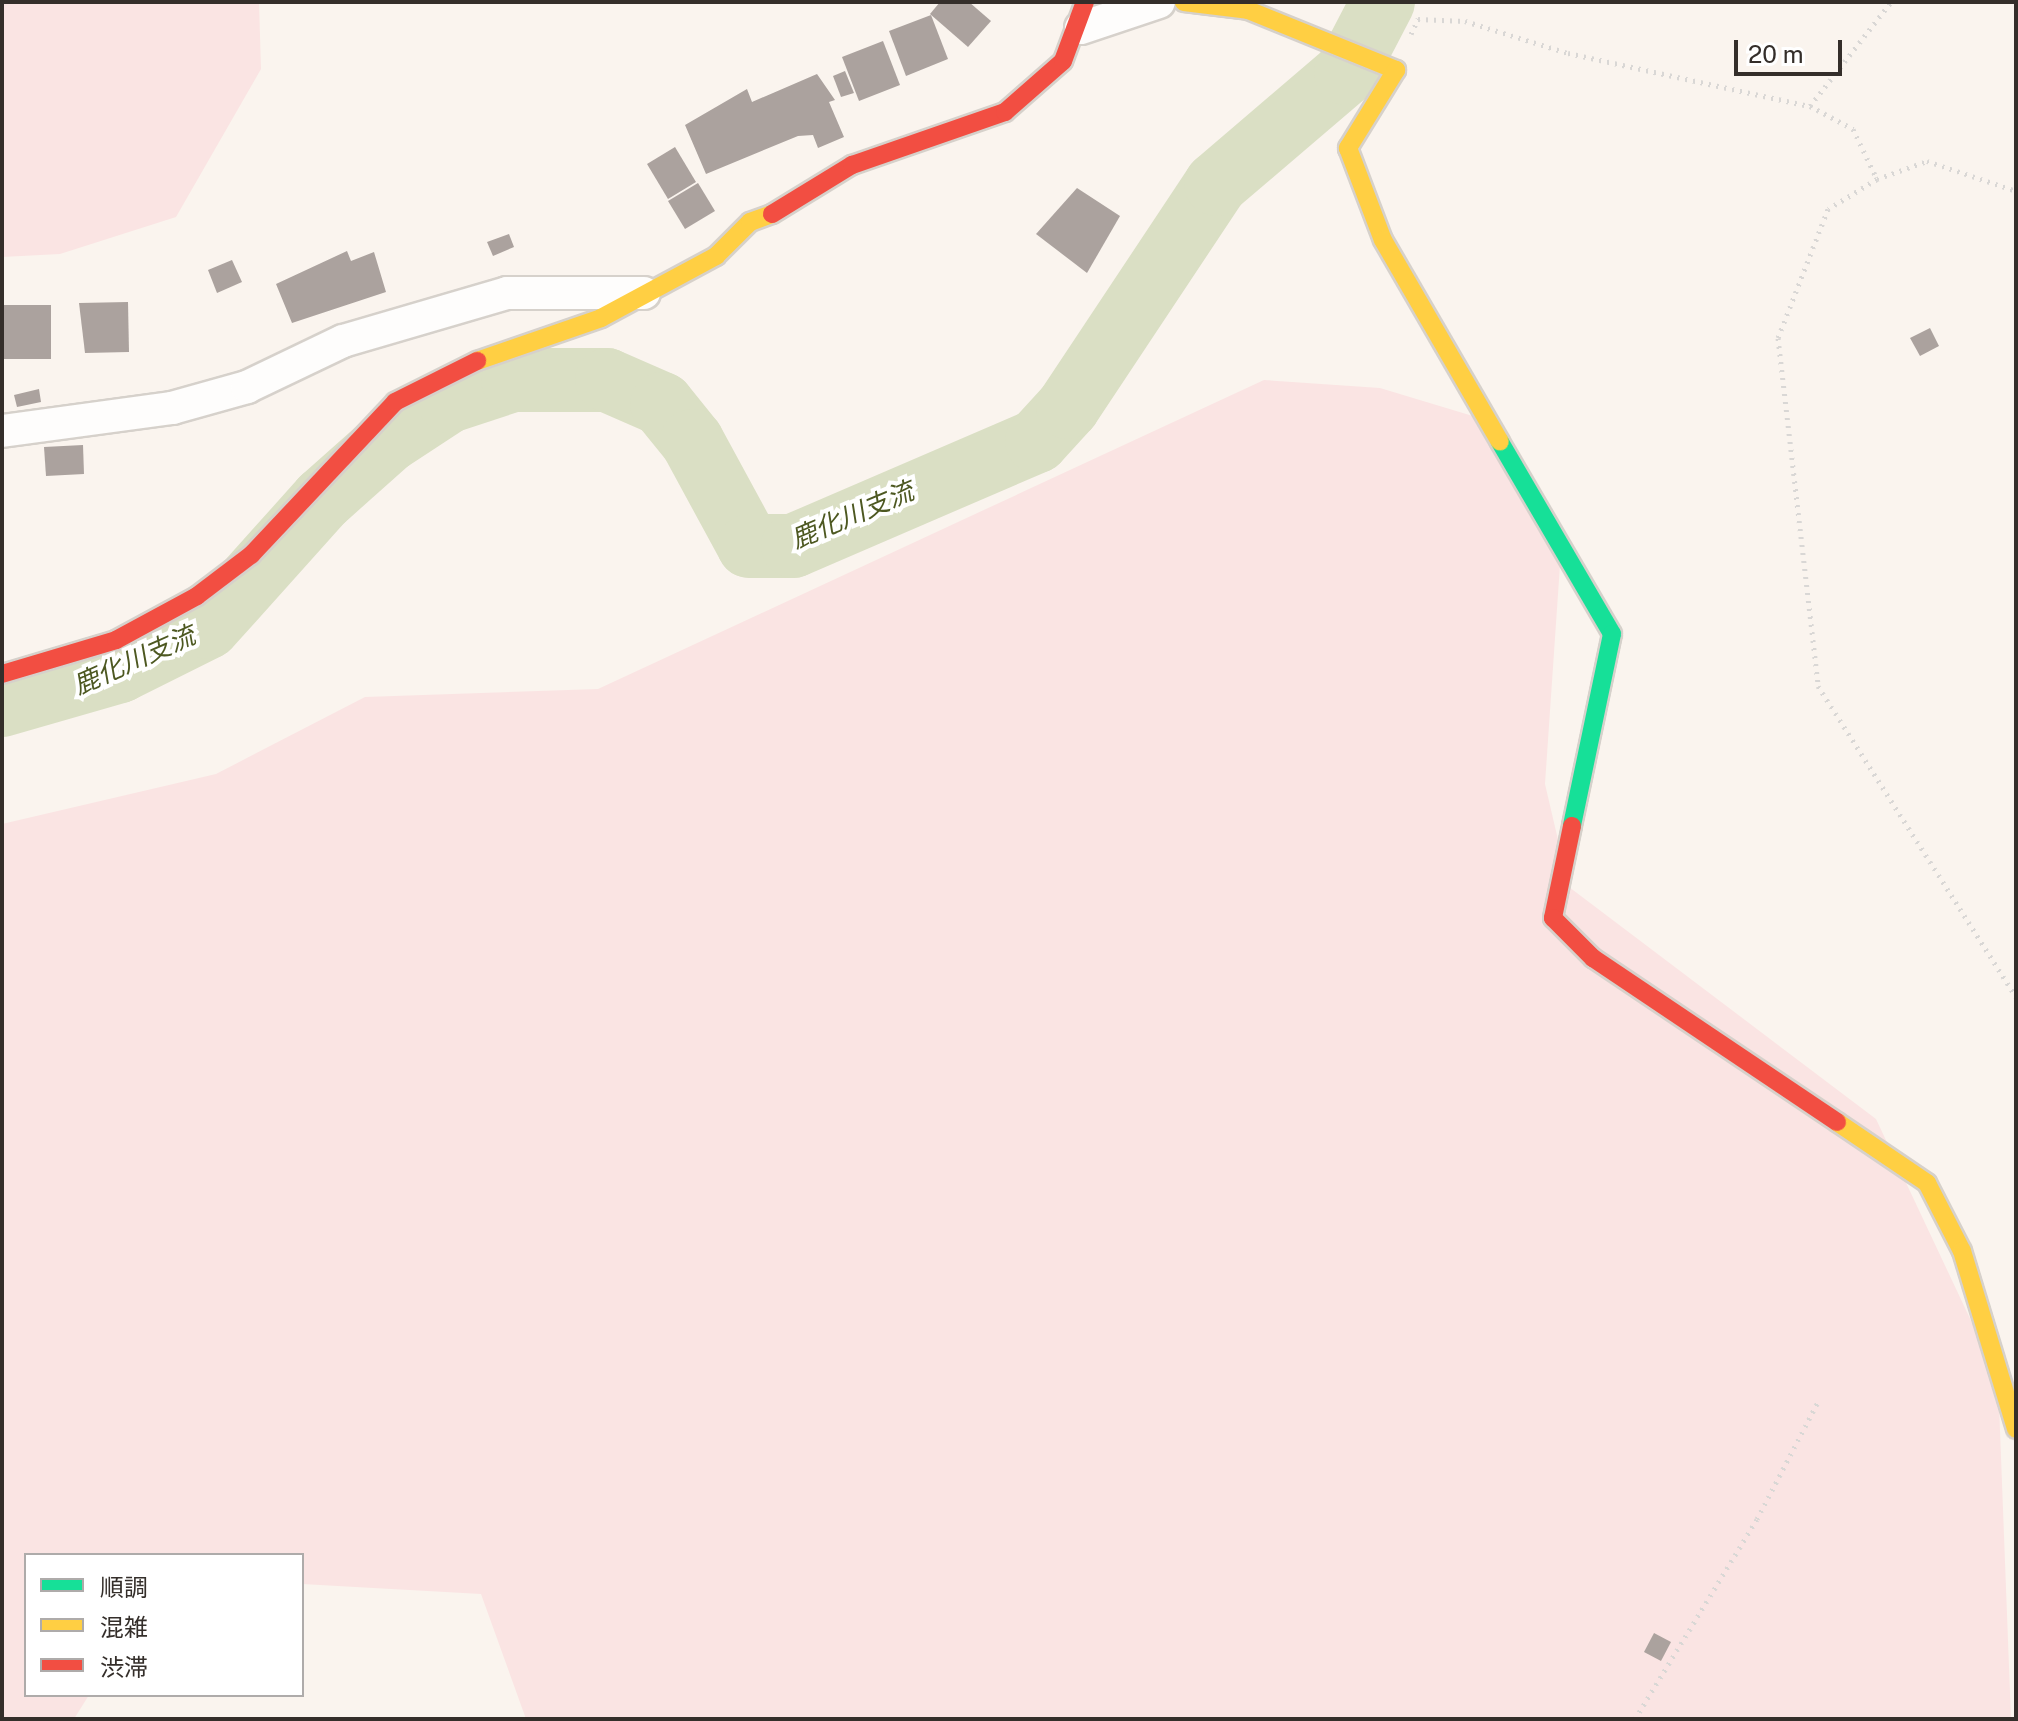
<!DOCTYPE html>
<html>
<head>
<meta charset="utf-8">
<style>
  body { margin:0 }
  #map { position:relative; width:2018px; height:1721px; overflow:hidden; background:#faf4ee; font-family:"Public Sans","Noto Sans JP",sans-serif }
  div>[style] { position:absolute }
  .green>* { inset:0; background:#fae4e3 }
  .river>* { height:64px; margin:-32px; padding:0 32px; transform-origin:32px; border-radius:32px; background:#dadfc4 }
  .building>* { inset:0; background:#aba29e }
  .path>* { height:5px; margin-top:-2.5px; transform-origin:0; background:repeating-linear-gradient(90deg,#d9d7d5 0 2px,transparent 0 8px) }
  .roads { filter:drop-shadow(2px 0 #d6d1cb) drop-shadow(-2px 0 #d6d1cb) drop-shadow(0 2px #d6d1cb) drop-shadow(0 -2px #d6d1cb) }
  .street>* { height:32px; margin:-16px; padding:0 16px; transform-origin:16px; border-radius:16px; background:#fefdfc }
  .fast>* { height:18px; margin:-9px; padding:0 9px; transform-origin:9px; border-radius:9px; background:#16e098 }
  .slow>* { height:18px; margin:-9px; padding:0 9px; transform-origin:9px; border-radius:9px; background:#ffcf43 }
  .jam>* { height:18px; margin:-9px; padding:0 9px; transform-origin:9px; border-radius:9px; background:#f24e42 }
  span { translate:-50% -50%; white-space:nowrap; text-align:center; line-height:1.15; -webkit-text-stroke:8px #fff; paint-order:stroke }
  .water-label { font-size:26px; color:#4d5821; font-style:italic }
  .frame { position:absolute; inset:0; border:4px solid #342e2a; pointer-events:none }
  .legend { position:absolute; left:24px; top:1553px; width:280px; height:144px; box-sizing:border-box; background:#fff; border:2px solid #aeabaa; margin:0; padding:10px 14px; list-style:none; font-size:24px; color:#342e2a }
  .legend li { display:flex; align-items:center; gap:16px; height:40px }
  .legend b { width:40px; border:2px solid #aeabaa }
  .scale { position:absolute; left:1734px; top:40px; width:108px; height:36px; box-sizing:border-box; border:4px solid #342e2a; border-top:0; padding-left:10px; font-size:24px; line-height:28px; white-space:nowrap; color:#342e2a; -webkit-text-stroke:6px #fff; paint-order:stroke }
</style>
</head>
<body>
<div id="map">
  <div class="green">
    <div style="clip-path:polygon(2px 2px,259px 2px,261px 69px,176px 217px,60px 254px,2px 257px)"></div>
    <div style="clip-path:polygon(1264px 380px,1380px 388px,1486px 420px,1560px 565px,1545px 784px,1569px 887px,1876px 1119px,1998px 1378px,2011px 1719px,526px 1719px,481px 1594px,302px 1584px,302px 1555px,26px 1555px,26px 1695px,89px 1695px,74px 1719px,2px 1719px,2px 824px,216px 774px,365px 697px,598px 689px)"></div>
  </div>
  <div class="river">
    <div style="left:2px;top:705px;width:123px;rotate:-16.1deg"></div>
    <div style="left:120px;top:671px;width:98px;rotate:-26.6deg"></div>
    <div style="left:208px;top:627px;width:172px;rotate:-48.1deg"></div>
    <div style="left:323px;top:499px;width:87px;rotate:-41.7deg"></div>
    <div style="left:388px;top:441px;width:73px;rotate:-33.3deg"></div>
    <div style="left:449px;top:401px;width:67px;rotate:-18.2deg"></div>
    <div style="left:513px;top:380px;width:94px"></div>
    <div style="left:607px;top:380px;width:60px;rotate:23.6deg"></div>
    <div style="left:662px;top:404px;width:48px;rotate:51deg"></div>
    <div style="left:692px;top:441px;width:119px;rotate:61.5deg"></div>
    <div style="left:749px;top:546px;width:44px"></div>
    <div style="left:793px;top:546px;width:266px;rotate:-23.3deg"></div>
    <div style="left:1037px;top:441px;width:46px;rotate:-47.6deg"></div>
    <div style="left:1068px;top:407px;width:268px;rotate:-56.4deg"></div>
    <div style="left:1216px;top:184px;width:171px;rotate:-40.5deg"></div>
    <div style="left:1346px;top:73px;width:80px;rotate:-62.5deg"></div>
  </div>
  <div class="building">
    <div style="clip-path:polygon(940px 2px,969px 2px,991px 21px,968px 47px,930px 14px)"></div>
    <div style="clip-path:polygon(931px 15px,948px 59px,906px 76px,889px 31px)"></div>
    <div style="clip-path:polygon(883px 41px,900px 85px,859px 101px,842px 57px)"></div>
    <div style="clip-path:polygon(845px 71px,854px 93px,841px 97px,833px 76px)"></div>
    <div style="clip-path:polygon(817px 74px,835px 100px,829px 102px,844px 137px,818px 148px,813px 135px,798px 136px,706px 174px,685px 125px,747px 89px,752px 102px)"></div>
    <div style="clip-path:polygon(675px 147px,696px 182px,668px 199px,647px 164px)"></div>
    <div style="clip-path:polygon(698px 183px,715px 211px,685px 229px,668px 201px)"></div>
    <div style="clip-path:polygon(1077px 188px,1120px 216px,1087px 273px,1036px 234px)"></div>
    <div style="clip-path:polygon(509px 234px,514px 247px,493px 256px,487px 242px)"></div>
    <div style="clip-path:polygon(347px 251px,351px 261px,374px 252px,386px 292px,292px 323px,276px 284px)"></div>
    <div style="clip-path:polygon(232px 260px,242px 282px,217px 293px,208px 270px)"></div>
    <div style="clip-path:polygon(128px 302px,129px 352px,85px 353px,79px 303px)"></div>
    <div style="clip-path:polygon(2px 305px,51px 305px,51px 359px,2px 359px)"></div>
    <div style="clip-path:polygon(1930px 328px,1939px 346px,1920px 356px,1910px 338px)"></div>
    <div style="clip-path:polygon(39px 389px,41px 402px,17px 407px,14px 395px)"></div>
    <div style="clip-path:polygon(83px 445px,84px 474px,46px 476px,44px 447px)"></div>
    <div style="clip-path:polygon(1654px 1633px,1671px 1642px,1661px 1661px,1644px 1652px)"></div>
  </div>
  <div class="path">
    <div style="left:1411px;top:34px;width:17px;rotate:-65deg"></div>
    <div style="left:1418px;top:19px;width:47px;rotate:2.4deg"></div>
    <div style="left:1465px;top:21px;width:108px;rotate:17.3deg"></div>
    <div style="left:1568px;top:53px;width:248px;rotate:12.4deg"></div>
    <div style="left:1810px;top:106px;width:49px;rotate:28.1deg"></div>
    <div style="left:1853px;top:129px;width:55px;rotate:64.4deg"></div>
    <div style="left:1877px;top:179px;width:53px;rotate:-19.8deg"></div>
    <div style="left:1927px;top:161px;width:94px;rotate:18.6deg"></div>
    <div style="left:1810px;top:106px;width:132px;rotate:-52.1deg"></div>
    <div style="left:1877px;top:179px;width:57px;rotate:148.5deg"></div>
    <div style="left:1828px;top:209px;width:138px;rotate:111.2deg"></div>
    <div style="left:1778px;top:338px;width:350px;rotate:83.4deg"></div>
    <div style="left:1818px;top:686px;width:369px;rotate:57.5deg"></div>
    <div style="left:1635px;top:1719px;width:234px;rotate:-58.6deg"></div>
    <div style="left:1757px;top:1519px;width:132px;rotate:-62.5deg"></div>
  </div>
  <div class="roads">
    <div class="street">
      <div style="left:1081px;top:28px;width:82px;rotate:-18.4deg"></div>
      <div style="left:2px;top:431px;width:172px;rotate:-7.7deg"></div>
      <div style="left:172px;top:408px;width:78px;rotate:-15.6deg"></div>
      <div style="left:247px;top:387px;width:106px;rotate:-25.6deg"></div>
      <div style="left:343px;top:341px;width:171px;rotate:-16.3deg"></div>
      <div style="left:507px;top:293px;width:137px"></div>
    </div>
    <div class="fast">
      <div style="left:1500px;top:442px;width:222px;rotate:59.7deg"></div>
      <div style="left:1612px;top:634px;width:196px;rotate:101.8deg"></div>
    </div>
    <div class="slow">
      <div style="left:1184px;top:2px;width:64px;rotate:7.1deg"></div>
      <div style="left:1248px;top:10px;width:160px;rotate:22.1deg"></div>
      <div style="left:1396px;top:70px;width:92px;rotate:121.6deg"></div>
      <div style="left:1348px;top:148px;width:98px;rotate:69.2deg"></div>
      <div style="left:1383px;top:240px;width:233px;rotate:59.9deg"></div>
      <div style="left:477px;top:361px;width:131px;rotate:-19.1deg"></div>
      <div style="left:601px;top:318px;width:131px;rotate:-28.3deg"></div>
      <div style="left:716px;top:256px;width:48px;rotate:-45deg"></div>
      <div style="left:750px;top:222px;width:23px;rotate:-20deg"></div>
      <div style="left:1837px;top:1122px;width:109px;rotate:34.1deg"></div>
      <div style="left:1927px;top:1183px;width:76px;rotate:62.8deg"></div>
      <div style="left:1962px;top:1251px;width:186px;rotate:73.1deg"></div>
    </div>
    <div class="jam">
      <div style="left:772px;top:214px;width:94px;rotate:-31.5deg"></div>
      <div style="left:852px;top:165px;width:162px;rotate:-19.1deg"></div>
      <div style="left:1005px;top:112px;width:77px;rotate:-41.3deg"></div>
      <div style="left:1063px;top:61px;width:63px;rotate:-69.6deg"></div>
      <div style="left:2px;top:674px;width:119px;rotate:-16.6deg"></div>
      <div style="left:116px;top:640px;width:92px;rotate:-28.5deg"></div>
      <div style="left:197px;top:596px;width:68px;rotate:-37.2deg"></div>
      <div style="left:251px;top:555px;width:210px;rotate:-46.7deg"></div>
      <div style="left:395px;top:402px;width:92px;rotate:-26.6deg"></div>
      <div style="left:1572px;top:826px;width:94px;rotate:101.7deg"></div>
      <div style="left:1553px;top:918px;width:57px;rotate:45deg"></div>
      <div style="left:1593px;top:958px;width:294px;rotate:33.9deg"></div>
    </div>
  </div>
  <div class="water-label">
    <span style="left:852px;top:515px;rotate:-23deg">鹿化川支流</span>
    <span style="left:134px;top:660px;rotate:-24deg">鹿化川支流</span>
  </div>
  <div class="frame"></div>
  <ul class="legend">
  <li><b style="height:10px;background:#16e098"></b>順調</li>
  <li><b style="height:10px;background:#ffcf43"></b>混雑</li>
  <li><b style="height:10px;background:#f24e42"></b>渋滞</li>
  </ul>
  <div class="scale">20 m</div>
</div>
</body>
</html>
